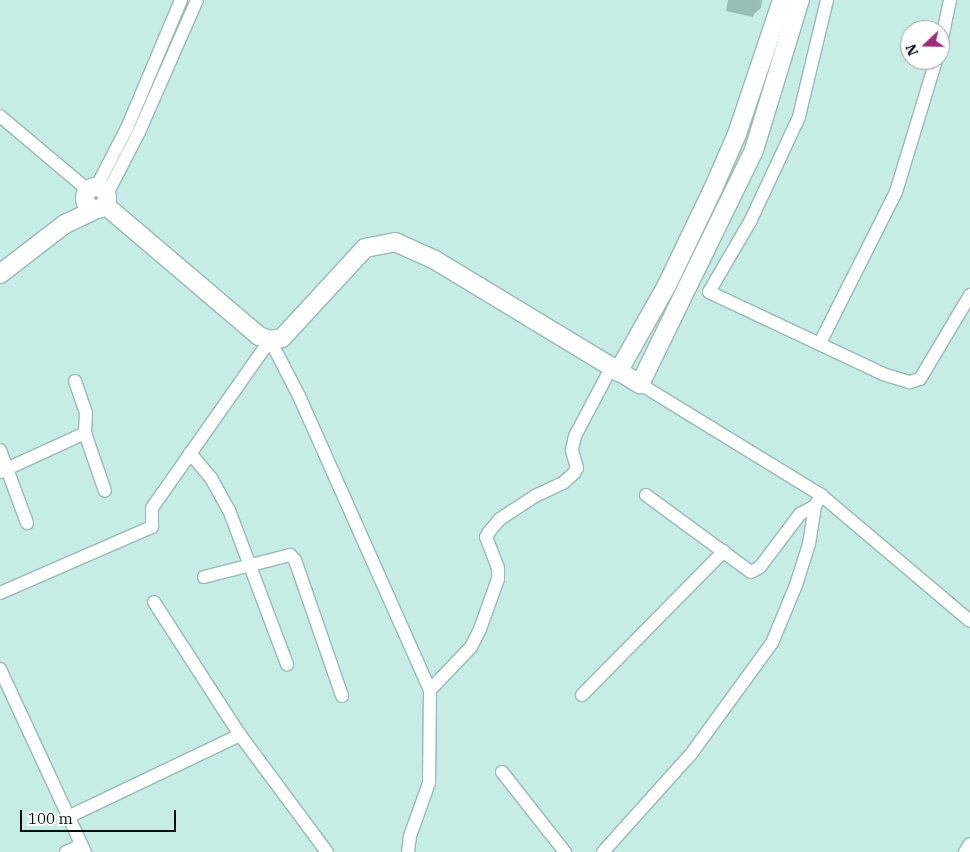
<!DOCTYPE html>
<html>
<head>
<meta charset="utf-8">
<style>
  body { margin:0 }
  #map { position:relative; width:970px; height:852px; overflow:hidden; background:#c5ede5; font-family:"IBM Plex Serif",serif }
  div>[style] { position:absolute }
  .shadow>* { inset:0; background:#0003 }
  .building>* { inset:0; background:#97bdb6 }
  .roads { filter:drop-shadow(1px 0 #94bbb4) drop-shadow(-1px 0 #94bbb4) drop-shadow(0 1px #94bbb4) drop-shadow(0 -1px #94bbb4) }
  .street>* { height:12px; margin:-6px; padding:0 6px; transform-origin:6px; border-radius:6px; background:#fff }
  .secondary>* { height:18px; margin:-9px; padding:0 9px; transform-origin:9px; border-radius:9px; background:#fff }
  .secondary>.ring { margin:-9px; padding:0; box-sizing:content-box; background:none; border:18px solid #fff; border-radius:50% }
  span { translate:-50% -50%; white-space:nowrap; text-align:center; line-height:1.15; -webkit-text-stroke:4px #fff; paint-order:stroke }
  .north { position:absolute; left:900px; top:20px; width:50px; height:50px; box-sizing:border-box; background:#fff; border:1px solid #9a9f9e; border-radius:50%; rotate:249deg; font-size:14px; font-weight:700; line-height:20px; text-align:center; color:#020e0c }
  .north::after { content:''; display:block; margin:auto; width:18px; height:22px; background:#a5287b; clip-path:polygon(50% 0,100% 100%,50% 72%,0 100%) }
  .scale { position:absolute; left:20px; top:810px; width:156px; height:22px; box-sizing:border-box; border:2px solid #020e0c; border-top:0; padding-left:6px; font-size:15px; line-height:18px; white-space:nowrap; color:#020e0c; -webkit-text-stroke:4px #fff; paint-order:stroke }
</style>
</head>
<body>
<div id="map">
  <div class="shadow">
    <div style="clip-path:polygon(729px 0,762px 0,761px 8px,753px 15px)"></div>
  </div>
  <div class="building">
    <div style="clip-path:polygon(728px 0,757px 0,753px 17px,726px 11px)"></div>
  </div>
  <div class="roads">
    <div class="street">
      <div style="left:827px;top:0;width:120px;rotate:103.5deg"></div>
      <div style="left:799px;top:117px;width:114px;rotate:115deg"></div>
      <div style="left:751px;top:220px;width:83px;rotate:120.3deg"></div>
      <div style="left:709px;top:292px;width:192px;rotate:25.2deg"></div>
      <div style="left:883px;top:374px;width:28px;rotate:17deg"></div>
      <div style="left:910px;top:382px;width:10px;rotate:-17deg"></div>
      <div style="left:920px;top:379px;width:98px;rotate:-59.2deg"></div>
      <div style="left:940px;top:48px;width:49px;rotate:-78.2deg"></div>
      <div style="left:0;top:116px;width:115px;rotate:40.1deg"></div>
      <div style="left:97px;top:186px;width:65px;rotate:-62.7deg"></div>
      <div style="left:127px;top:128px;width:139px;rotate:-67.1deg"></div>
      <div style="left:107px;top:194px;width:70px;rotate:-62.7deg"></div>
      <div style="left:139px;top:132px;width:144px;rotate:-66.3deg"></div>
      <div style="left:820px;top:343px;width:169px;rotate:-63.3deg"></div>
      <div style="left:896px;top:192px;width:138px;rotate:-73.1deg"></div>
      <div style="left:75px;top:381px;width:34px;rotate:71deg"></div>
      <div style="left:86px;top:413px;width:20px;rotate:93deg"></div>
      <div style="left:85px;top:433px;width:61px;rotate:71deg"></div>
      <div style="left:640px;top:384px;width:212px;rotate:31.5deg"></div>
      <div style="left:821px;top:495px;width:195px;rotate:40.2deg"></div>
      <div style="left:0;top:450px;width:78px;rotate:69.7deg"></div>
      <div style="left:190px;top:453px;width:33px;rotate:50deg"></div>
      <div style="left:211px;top:478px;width:37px;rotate:61deg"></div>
      <div style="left:229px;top:510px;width:165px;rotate:69.4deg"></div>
      <div style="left:0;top:472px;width:94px;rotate:-24.6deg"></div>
      <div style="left:646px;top:495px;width:130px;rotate:36.3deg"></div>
      <div style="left:751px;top:572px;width:10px;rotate:-29deg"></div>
      <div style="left:760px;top:567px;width:66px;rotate:-53deg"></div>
      <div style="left:800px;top:514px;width:17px;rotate:-28deg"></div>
      <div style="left:204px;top:577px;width:89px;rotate:-14.3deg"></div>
      <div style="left:290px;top:555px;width:7px;rotate:45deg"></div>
      <div style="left:295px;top:560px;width:144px;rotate:70.9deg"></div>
      <div style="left:0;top:593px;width:166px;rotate:-23.5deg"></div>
      <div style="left:152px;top:527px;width:19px;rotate:-90deg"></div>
      <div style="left:152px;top:508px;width:205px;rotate:-54.9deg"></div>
      <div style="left:270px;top:340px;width:63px;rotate:62.6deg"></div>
      <div style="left:299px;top:396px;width:322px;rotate:66deg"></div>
      <div style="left:430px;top:690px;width:93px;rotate:90.6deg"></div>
      <div style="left:429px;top:783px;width:56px;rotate:109.7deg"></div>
      <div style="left:410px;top:836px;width:16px;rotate:97deg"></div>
      <div style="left:154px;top:602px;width:158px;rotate:57.1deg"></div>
      <div style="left:240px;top:735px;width:146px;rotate:53.4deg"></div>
      <div style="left:0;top:669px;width:202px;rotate:65.1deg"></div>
      <div style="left:430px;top:690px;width:59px;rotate:-46.4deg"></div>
      <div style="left:471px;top:647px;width:20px;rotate:-63deg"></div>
      <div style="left:480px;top:629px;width:53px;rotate:-70.2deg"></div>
      <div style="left:498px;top:579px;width:11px;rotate:-90deg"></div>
      <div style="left:498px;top:568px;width:33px;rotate:-111deg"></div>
      <div style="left:486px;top:537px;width:6px;rotate:-59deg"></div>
      <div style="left:489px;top:532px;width:17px;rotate:-50deg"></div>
      <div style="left:500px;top:519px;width:42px;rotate:-33.3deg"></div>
      <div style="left:535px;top:496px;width:31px;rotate:-25deg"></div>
      <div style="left:563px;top:483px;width:15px;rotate:-42deg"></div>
      <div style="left:574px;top:473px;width:6px;rotate:-59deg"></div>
      <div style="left:577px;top:468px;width:19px;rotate:-106deg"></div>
      <div style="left:572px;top:450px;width:14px;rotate:-78deg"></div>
      <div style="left:575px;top:436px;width:77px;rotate:-62.1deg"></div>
      <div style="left:582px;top:695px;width:202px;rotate:-45.4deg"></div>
      <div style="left:502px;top:772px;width:102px;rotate:51.8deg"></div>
      <div style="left:68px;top:817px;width:191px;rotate:-25.5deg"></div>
      <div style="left:66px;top:852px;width:17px;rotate:-24deg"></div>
      <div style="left:603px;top:852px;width:132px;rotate:-48.1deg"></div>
      <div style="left:691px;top:754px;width:137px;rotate:-53.9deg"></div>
      <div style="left:772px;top:643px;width:63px;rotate:-67.5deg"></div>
      <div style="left:796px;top:585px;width:43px;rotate:-72.4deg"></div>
      <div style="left:809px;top:544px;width:38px;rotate:-81deg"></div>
      <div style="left:815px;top:506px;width:13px;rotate:-61deg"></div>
      <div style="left:965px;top:852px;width:9px;rotate:-58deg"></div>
    </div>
    <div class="secondary">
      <div class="ring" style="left:85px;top:187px;width:4px;height:4px"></div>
      <div style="left:105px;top:205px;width:202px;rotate:40.4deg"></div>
      <div style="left:259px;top:336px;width:12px;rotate:20deg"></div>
      <div style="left:270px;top:340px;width:12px;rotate:-9deg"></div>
      <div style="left:282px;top:338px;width:122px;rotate:-47.3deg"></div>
      <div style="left:365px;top:248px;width:31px;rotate:-11deg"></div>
      <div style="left:395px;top:242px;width:44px;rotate:24.2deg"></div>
      <div style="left:435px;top:260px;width:240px;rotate:31.2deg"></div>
      <div style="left:640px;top:384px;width:260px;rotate:-64deg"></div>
      <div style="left:754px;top:150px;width:157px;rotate:-73deg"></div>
      <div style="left:0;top:274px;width:82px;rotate:-37.6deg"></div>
      <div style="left:65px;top:224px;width:35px;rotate:-25deg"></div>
      <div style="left:618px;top:372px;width:100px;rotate:-60.6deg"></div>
      <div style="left:667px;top:285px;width:106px;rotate:-64.4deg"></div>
      <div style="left:713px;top:189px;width:60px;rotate:-66.4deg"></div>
      <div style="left:737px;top:134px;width:141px;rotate:-71.4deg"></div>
    </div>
  </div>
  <div class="north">N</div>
  <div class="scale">100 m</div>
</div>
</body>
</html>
